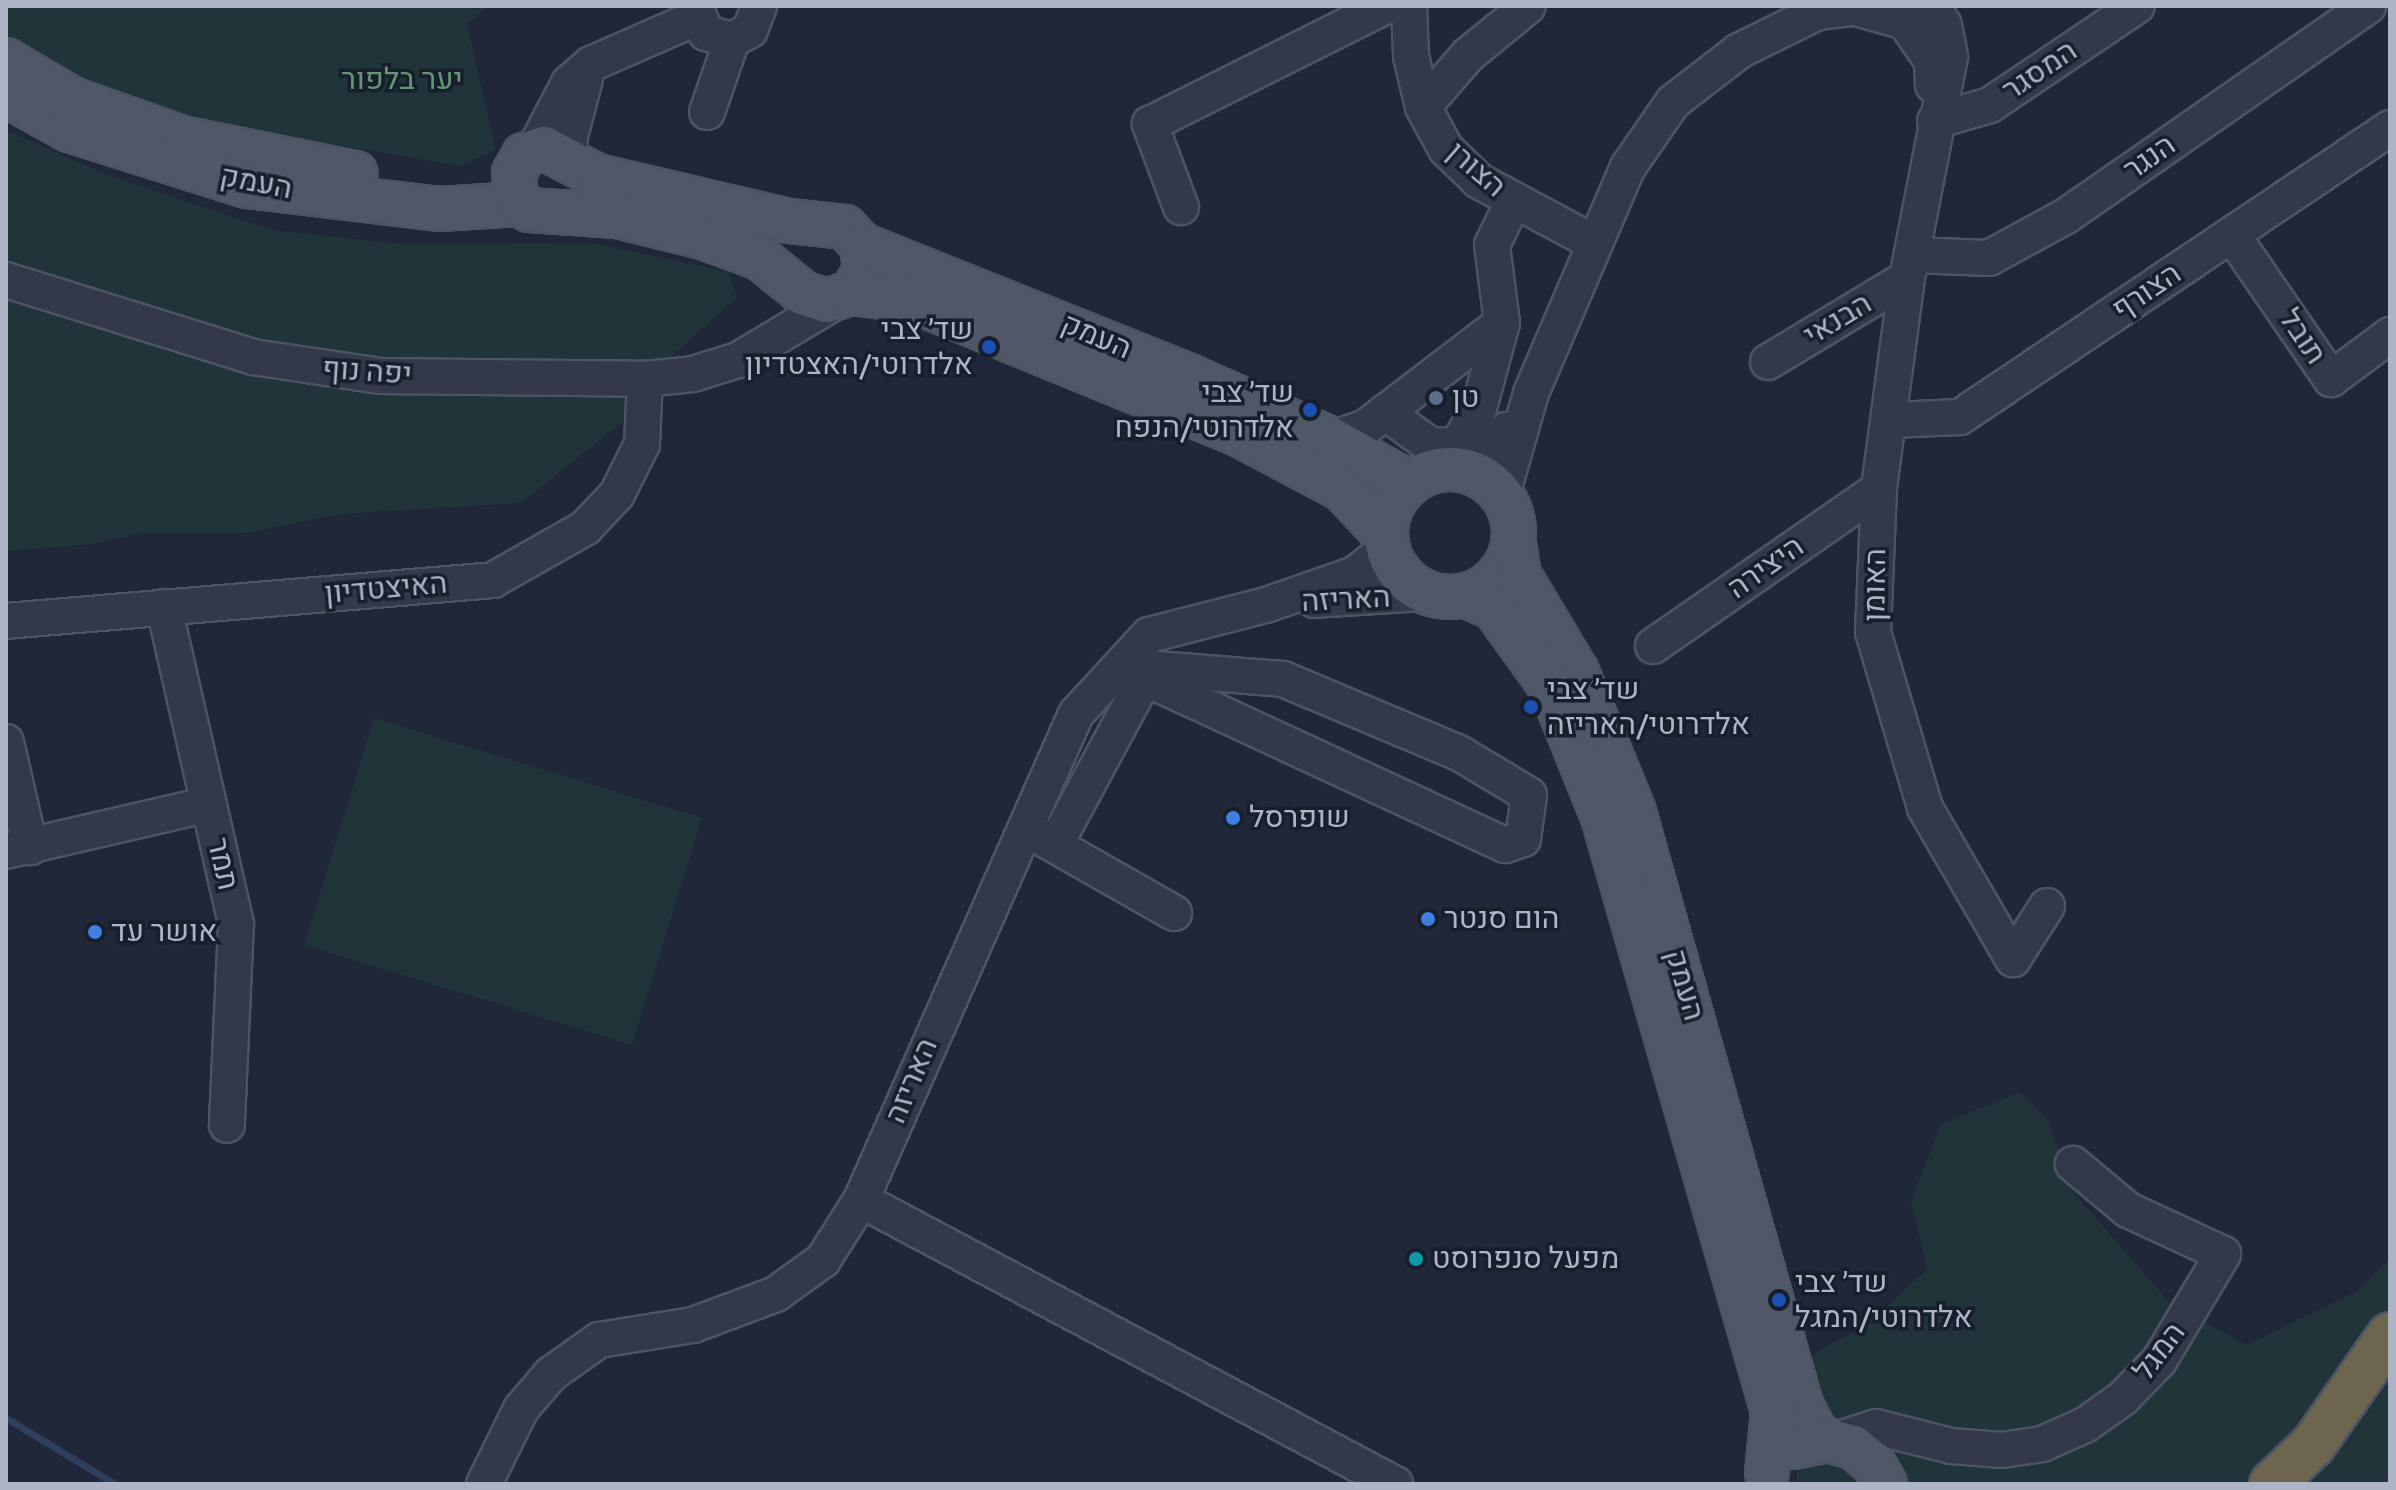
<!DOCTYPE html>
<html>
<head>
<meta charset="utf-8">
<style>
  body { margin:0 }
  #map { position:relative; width:2396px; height:1490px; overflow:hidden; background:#1f2738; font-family:Signika,Heebo,sans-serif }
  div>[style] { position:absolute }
  .green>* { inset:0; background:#213439 }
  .stream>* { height:7px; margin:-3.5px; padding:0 3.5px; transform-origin:3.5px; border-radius:3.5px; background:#303e5e }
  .roads { filter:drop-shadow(2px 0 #4d5463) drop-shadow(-2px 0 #4d5463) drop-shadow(0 2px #4d5463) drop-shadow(0 -2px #4d5463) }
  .minor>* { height:34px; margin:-17px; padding:0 17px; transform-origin:17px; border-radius:17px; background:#333948 }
  .major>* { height:42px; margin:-21px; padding:0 21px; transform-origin:21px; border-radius:21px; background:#505868 }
  .major>.ring { margin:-21px; padding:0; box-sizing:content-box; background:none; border:42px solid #505868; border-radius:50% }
  .highway>* { height:44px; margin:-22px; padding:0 22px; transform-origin:22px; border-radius:22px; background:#6e654f }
  .dots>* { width:22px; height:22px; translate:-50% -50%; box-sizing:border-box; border:4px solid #181f2c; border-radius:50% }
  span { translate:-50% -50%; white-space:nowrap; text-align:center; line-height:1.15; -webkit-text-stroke:7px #181f2c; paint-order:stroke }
  .street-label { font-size:30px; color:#adb4c5 }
  .park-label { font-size:30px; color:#649674 }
  .poi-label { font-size:30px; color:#adb4c5 }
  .right { translate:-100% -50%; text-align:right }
  .left { translate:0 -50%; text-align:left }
  .frame { position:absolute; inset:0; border:8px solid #adb4c5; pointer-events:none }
</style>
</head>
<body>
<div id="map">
  <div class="green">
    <div style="clip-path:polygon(6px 6px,489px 6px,467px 24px,496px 150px,460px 166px,169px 116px,6px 45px)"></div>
    <div style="clip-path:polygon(6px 130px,110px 176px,272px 230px,401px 244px,593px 243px,729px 272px,737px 297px,670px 358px,643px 406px,521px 503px,340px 514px,247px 533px,141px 533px,94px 544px,6px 551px)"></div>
    <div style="clip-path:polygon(374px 718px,702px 818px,632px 1045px,304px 945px)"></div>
    <div style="clip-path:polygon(2020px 1092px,2049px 1122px,2074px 1193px,2170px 1303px,2246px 1345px,2356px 1292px,2390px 1259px,2390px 1477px,2385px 1484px,1797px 1484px,1793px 1365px,1871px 1322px,1927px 1269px,1911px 1201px,1941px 1124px)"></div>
  </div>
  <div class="stream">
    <div style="left:6px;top:1418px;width:127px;rotate:31.2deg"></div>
  </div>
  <div class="roads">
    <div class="minor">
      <div style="left:695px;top:6px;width:29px;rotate:68deg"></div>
      <div style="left:706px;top:33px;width:27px;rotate:15deg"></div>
      <div style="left:732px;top:40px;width:21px;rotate:-29deg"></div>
      <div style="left:750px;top:30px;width:26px;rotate:-69deg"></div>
      <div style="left:1409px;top:6px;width:50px;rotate:87.7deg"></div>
      <div style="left:1411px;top:56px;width:52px;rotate:76.8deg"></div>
      <div style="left:1423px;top:107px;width:48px;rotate:61.3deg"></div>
      <div style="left:1446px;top:149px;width:46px;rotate:44.1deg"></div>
      <div style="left:1479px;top:181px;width:129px;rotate:28.2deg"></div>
      <div style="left:1932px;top:6px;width:22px;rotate:58deg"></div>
      <div style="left:1944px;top:25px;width:33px;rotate:79deg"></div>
      <div style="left:1950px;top:57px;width:225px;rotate:101deg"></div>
      <div style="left:1907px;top:278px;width:213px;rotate:97.6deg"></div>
      <div style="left:1879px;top:489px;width:143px;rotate:92.4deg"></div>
      <div style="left:1873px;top:632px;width:184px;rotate:73.5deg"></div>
      <div style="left:1925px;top:808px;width:175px;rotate:59.8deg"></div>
      <div style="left:2013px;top:959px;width:63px;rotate:-57.3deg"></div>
      <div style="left:1820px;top:12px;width:35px;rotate:-7deg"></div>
      <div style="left:1855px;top:8px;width:52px;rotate:15.6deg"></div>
      <div style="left:1905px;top:22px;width:47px;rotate:55.3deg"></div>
      <div style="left:1932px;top:61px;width:24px;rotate:88deg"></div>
      <div style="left:1423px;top:107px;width:69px;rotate:-49.1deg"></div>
      <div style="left:1468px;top:55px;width:77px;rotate:-39.2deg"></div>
      <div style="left:707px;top:112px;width:76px;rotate:-70.9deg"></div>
      <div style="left:1935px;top:121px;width:57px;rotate:-16.2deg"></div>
      <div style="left:1990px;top:105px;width:177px;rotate:-34deg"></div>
      <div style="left:534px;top:150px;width:76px;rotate:-62.4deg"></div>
      <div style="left:569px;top:83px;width:29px;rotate:-41deg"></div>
      <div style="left:591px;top:64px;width:115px;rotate:-23.7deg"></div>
      <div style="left:572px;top:163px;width:23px;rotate:-97deg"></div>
      <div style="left:569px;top:140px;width:63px;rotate:-75.3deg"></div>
      <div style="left:1181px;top:207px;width:89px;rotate:-110.5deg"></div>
      <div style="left:1150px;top:124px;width:264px;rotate:-26.6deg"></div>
      <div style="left:2232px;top:235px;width:175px;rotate:55.5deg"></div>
      <div style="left:2331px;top:379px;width:74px;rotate:-36.7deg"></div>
      <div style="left:1913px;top:255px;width:76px;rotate:2.3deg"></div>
      <div style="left:1989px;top:258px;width:88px;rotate:-28.6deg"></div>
      <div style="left:2066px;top:216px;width:368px;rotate:-34.8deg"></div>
      <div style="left:6px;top:280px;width:259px;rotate:17.3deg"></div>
      <div style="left:253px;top:357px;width:128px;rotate:8.5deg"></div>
      <div style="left:380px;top:376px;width:265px;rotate:0.6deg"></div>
      <div style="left:645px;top:379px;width:48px;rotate:-5.9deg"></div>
      <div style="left:693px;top:374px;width:47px;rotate:-17.3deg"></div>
      <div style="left:738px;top:360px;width:119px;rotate:-30.9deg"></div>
      <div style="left:1768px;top:362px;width:162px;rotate:-31.1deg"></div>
      <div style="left:1385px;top:412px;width:56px;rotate:36.3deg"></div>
      <div style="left:1430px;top:445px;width:27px;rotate:2deg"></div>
      <div style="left:1457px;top:446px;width:44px;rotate:-59.9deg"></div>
      <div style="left:1479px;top:408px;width:88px;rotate:-74.9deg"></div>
      <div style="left:1892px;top:420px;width:68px;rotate:-2.5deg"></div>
      <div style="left:1960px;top:417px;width:518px;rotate:-33.9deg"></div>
      <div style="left:1331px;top:439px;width:37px;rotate:-19deg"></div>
      <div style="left:1366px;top:427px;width:171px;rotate:-37.4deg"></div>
      <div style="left:1502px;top:323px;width:79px;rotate:-97.3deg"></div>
      <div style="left:1492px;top:245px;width:48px;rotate:-64deg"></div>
      <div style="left:1475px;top:474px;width:54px;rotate:-54.8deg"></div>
      <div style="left:1502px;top:495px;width:106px;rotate:-74.1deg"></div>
      <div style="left:1531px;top:393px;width:246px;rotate:-66.8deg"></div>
      <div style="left:1628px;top:167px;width:79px;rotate:-55.3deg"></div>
      <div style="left:1673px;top:102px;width:83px;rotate:-37.7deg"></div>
      <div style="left:1739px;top:51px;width:102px;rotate:-26.3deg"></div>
      <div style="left:1314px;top:600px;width:112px;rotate:-3.6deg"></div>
      <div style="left:164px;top:607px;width:325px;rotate:77.2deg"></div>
      <div style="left:236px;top:924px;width:201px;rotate:92.6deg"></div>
      <div style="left:6px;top:621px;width:489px;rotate:-4.8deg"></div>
      <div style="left:493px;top:580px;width:106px;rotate:-29.5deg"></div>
      <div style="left:585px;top:528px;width:47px;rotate:-46.7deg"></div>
      <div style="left:617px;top:494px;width:56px;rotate:-63.4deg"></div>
      <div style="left:642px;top:444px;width:65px;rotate:-87.4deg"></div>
      <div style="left:1653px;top:646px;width:275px;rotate:-34.8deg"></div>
      <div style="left:6px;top:742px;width:108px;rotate:77.1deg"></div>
      <div style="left:1035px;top:834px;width:160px;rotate:29.6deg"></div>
      <div style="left:1055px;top:845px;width:190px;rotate:-61.7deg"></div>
      <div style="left:1145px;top:678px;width:397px;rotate:24.9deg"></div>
      <div style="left:1505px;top:845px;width:19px;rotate:-18deg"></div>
      <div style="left:1523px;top:839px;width:44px;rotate:-82.2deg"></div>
      <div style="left:1529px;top:795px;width:82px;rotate:-149deg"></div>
      <div style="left:1459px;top:753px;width:191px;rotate:-157.2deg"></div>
      <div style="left:1283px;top:679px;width:163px;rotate:-175.4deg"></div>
      <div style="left:6px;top:851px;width:208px;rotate:-13deg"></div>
      <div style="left:861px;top:1200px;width:605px;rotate:28.01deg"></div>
      <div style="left:1833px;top:1441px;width:45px;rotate:-18deg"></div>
      <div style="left:1876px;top:1427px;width:77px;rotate:14.2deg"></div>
      <div style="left:1951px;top:1446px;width:51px;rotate:4.5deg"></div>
      <div style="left:2002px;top:1450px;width:40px;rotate:-8.5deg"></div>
      <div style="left:2042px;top:1444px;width:47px;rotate:-23.8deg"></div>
      <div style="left:2085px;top:1425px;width:47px;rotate:-35.4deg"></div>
      <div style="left:2123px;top:1398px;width:52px;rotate:-45.8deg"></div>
      <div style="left:2159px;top:1361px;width:125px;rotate:-59.1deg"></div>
      <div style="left:2223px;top:1254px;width:105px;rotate:-155.1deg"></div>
      <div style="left:2128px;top:1210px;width:72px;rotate:-140.1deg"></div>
      <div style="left:484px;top:1484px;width:84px;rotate:-63.7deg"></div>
      <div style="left:521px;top:1409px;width:46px;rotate:-49.4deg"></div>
      <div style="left:551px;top:1374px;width:59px;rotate:-35.3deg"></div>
      <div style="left:599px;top:1340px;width:95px;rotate:-9.1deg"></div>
      <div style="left:693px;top:1325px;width:89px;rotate:-20.5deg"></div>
      <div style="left:776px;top:1294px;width:58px;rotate:-35.9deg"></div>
      <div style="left:823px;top:1260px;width:71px;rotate:-57.7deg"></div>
      <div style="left:861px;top:1200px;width:531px;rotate:-66.14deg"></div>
      <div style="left:1076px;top:714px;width:108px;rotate:-47.3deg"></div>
      <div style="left:1149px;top:635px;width:121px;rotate:-14.4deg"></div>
      <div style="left:1266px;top:605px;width:94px;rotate:-19.2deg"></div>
      <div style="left:1355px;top:574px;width:42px;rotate:-38.2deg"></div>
    </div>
    <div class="major">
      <div style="left:6px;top:60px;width:77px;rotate:30.6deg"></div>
      <div style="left:72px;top:99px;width:117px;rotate:19.5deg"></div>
      <div style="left:182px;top:138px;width:177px;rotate:11.4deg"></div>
      <div style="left:6px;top:95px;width:72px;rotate:29.1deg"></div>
      <div style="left:69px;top:130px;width:187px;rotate:17.5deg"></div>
      <div style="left:247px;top:186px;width:193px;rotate:6.8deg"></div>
      <div style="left:439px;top:209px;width:81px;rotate:-3.5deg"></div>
      <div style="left:544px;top:148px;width:60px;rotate:27.8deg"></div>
      <div style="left:597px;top:176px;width:197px;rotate:13.2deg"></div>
      <div style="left:789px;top:221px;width:56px;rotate:6.1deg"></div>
      <div style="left:845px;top:227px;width:25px;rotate:47deg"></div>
      <div style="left:862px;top:245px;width:26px;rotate:83deg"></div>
      <div style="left:865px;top:271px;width:26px;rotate:122deg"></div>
      <div style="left:851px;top:293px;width:25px;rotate:162deg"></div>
      <div style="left:827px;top:301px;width:25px;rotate:-162deg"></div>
      <div style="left:803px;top:293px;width:55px;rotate:-140.9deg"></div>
      <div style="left:760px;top:258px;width:61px;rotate:-159.8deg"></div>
      <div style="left:703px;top:237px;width:89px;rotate:-166.3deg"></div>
      <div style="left:617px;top:216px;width:88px;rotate:-176.1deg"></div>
      <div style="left:529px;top:210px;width:18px;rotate:-135deg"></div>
      <div style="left:516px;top:197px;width:24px;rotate:-95deg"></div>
      <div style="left:514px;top:173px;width:21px;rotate:-61deg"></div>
      <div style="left:524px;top:155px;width:21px;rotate:-19deg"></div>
      <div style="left:862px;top:245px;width:350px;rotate:21.8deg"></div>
      <div style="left:1187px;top:375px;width:158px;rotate:24deg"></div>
      <div style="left:1331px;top:439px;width:90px;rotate:29.1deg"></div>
      <div style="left:851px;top:293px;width:64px;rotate:7.2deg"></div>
      <div style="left:914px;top:301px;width:350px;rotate:22.3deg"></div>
      <div style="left:1238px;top:434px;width:118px;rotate:27.9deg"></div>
      <div style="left:1342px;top:489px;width:64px;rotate:46.9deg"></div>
      <div class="ring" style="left:1386px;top:469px;width:86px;height:86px"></div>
      <div style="left:1514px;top:544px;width:31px;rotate:81deg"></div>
      <div style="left:1519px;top:575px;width:113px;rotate:59.1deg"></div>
      <div style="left:1577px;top:672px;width:151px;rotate:67.8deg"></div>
      <div style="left:1634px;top:812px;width:616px;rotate:74.27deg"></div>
      <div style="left:1801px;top:1405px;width:40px;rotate:62deg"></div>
      <div style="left:1467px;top:596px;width:30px;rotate:24deg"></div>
      <div style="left:1494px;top:608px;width:96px;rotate:54.3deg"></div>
      <div style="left:1550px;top:686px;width:141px;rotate:68deg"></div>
      <div style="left:1603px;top:817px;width:619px;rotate:74.05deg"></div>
      <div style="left:1773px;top:1412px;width:61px;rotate:95.6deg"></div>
      <div style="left:1794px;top:1447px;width:34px;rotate:-12deg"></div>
      <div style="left:1827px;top:1440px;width:27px;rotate:15deg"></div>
      <div style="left:1853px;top:1447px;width:26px;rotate:39deg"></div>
      <div style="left:1873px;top:1463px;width:24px;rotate:60deg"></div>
    </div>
    <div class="highway">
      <div style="left:2272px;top:1484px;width:57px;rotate:-43.6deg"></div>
      <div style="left:2313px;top:1445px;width:134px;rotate:-55deg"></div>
    </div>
  </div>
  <div class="dots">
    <div style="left:989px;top:347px;background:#1a4fb4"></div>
    <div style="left:1436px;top:398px;background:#5c6f8a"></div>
    <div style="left:1310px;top:410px;background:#1a4fb4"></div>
    <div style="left:1531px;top:707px;background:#1a4fb4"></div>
    <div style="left:1233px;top:818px;background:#3f7fe0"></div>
    <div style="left:1428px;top:919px;background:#3f7fe0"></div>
    <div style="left:95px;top:932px;background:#3f7fe0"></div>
    <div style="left:1416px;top:1259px;background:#0f9aa8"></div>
    <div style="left:1779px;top:1300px;background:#1a4fb4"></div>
  </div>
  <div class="street-label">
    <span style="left:2040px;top:71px;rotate:-34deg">המסגר</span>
    <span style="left:2150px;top:158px;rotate:-35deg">הנגר</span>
    <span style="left:1476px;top:170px;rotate:41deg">הצורן</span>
    <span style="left:256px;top:183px;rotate:11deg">העמק</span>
    <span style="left:2147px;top:292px;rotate:-34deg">הצורף</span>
    <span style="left:1838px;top:320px;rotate:-31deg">הבנאי</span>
    <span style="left:1096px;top:337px;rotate:23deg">העמק</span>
    <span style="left:2302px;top:337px;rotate:56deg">תובל</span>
    <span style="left:367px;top:372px;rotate:4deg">יפה נוף</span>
    <span style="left:1766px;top:568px;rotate:-35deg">היצירה</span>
    <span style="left:1876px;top:585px;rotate:-89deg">האומן</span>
    <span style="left:386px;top:589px;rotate:-5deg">האיצטדיון</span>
    <span style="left:1346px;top:600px;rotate:-3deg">האריזה</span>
    <span style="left:222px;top:864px;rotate:77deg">תמר</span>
    <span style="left:1684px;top:985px;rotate:74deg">העמק</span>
    <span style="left:912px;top:1081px;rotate:-67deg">האריזה</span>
    <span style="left:2160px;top:1352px;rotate:-53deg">המגל</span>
  </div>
  <div class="park-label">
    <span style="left:402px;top:80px">יער בלפור</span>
  </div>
  <div class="poi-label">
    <span class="right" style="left:973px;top:347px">שד׳ צבי<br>אלדרוטי/האצטדיון</span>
    <span class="right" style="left:1294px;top:410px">שד׳ צבי<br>אלדרוטי/הנפח</span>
    <span class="left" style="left:1452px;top:398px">טן</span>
    <span class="left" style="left:1547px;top:707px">שד׳ צבי<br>אלדרוטי/האריזה</span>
    <span class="left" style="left:1249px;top:818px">שופרסל</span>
    <span class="left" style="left:1444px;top:919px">הום סנטר</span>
    <span class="left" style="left:111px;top:932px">אושר עד</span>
    <span class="left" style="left:1432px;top:1259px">מפעל סנפרוסט</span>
    <span class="left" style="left:1795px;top:1300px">שד׳ צבי<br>אלדרוטי/המגל</span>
  </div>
  <div class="frame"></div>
</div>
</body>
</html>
